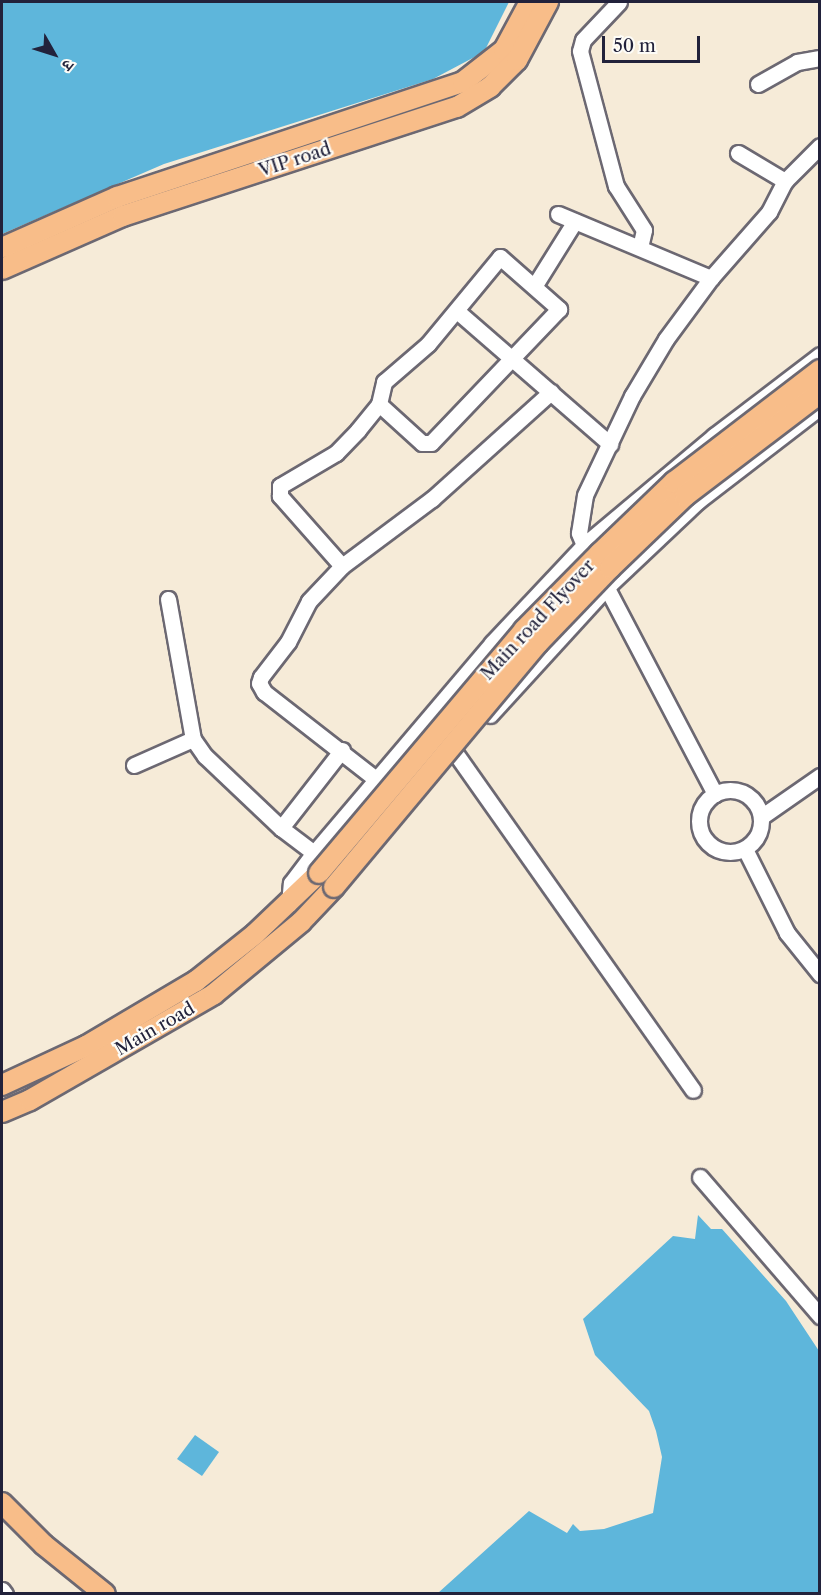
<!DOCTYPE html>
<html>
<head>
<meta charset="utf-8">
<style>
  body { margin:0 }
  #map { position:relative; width:821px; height:1595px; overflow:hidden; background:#f6ebd8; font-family:"Libre Caslon Text","Noto Serif Devanagari",serif }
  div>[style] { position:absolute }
  .water>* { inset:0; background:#5eb6db }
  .roads { filter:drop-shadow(2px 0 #6c6872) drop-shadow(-2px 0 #6c6872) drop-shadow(0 2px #6c6872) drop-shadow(0 -2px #6c6872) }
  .minor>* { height:15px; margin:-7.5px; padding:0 7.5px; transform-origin:7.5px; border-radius:7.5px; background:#fff }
  .minor>.ring { margin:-7.5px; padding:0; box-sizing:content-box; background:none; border:15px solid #fff; border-radius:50% }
  .major>* { height:20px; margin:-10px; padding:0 10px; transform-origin:10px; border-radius:10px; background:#f8bd89 }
  .bridges { filter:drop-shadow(2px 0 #6c6872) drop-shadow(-2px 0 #6c6872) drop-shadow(0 2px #6c6872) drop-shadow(0 -2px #6c6872) }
  .major-bridge>* { height:20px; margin:-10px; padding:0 10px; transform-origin:10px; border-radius:10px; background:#f8bd89 }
  span { translate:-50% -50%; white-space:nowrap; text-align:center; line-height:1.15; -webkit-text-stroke:4.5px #fdfcf7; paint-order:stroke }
  .street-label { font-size:18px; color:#22223b }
  .frame { position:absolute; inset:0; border:3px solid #22223b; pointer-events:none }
  .north { position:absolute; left:24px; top:24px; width:60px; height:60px; -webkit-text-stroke:4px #fdfcf7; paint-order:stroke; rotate:129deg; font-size:16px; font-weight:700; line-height:24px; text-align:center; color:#22223b }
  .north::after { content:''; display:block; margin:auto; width:21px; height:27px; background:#22223b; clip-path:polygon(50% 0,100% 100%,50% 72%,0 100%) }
  .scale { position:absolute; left:602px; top:36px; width:98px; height:27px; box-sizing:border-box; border:3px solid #22223b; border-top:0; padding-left:8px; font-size:18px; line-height:21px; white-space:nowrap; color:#22223b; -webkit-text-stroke:4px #fdfcf7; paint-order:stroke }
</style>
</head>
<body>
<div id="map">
  <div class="water">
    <div style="clip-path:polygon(2px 2px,509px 2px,484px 52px,433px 79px,164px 164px,2px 234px)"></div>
    <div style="clip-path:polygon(698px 1215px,711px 1229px,722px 1229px,786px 1301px,819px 1351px,819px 1593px,438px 1593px,529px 1511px,567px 1533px,573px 1524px,580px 1531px,604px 1529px,653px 1513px,662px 1457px,656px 1431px,649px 1411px,595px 1355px,583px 1319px,673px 1236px,695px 1239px)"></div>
    <div style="clip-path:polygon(195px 1435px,219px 1452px,202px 1476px,177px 1459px)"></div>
  </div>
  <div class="roads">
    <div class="minor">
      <div style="left:619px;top:2px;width:52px;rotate:133.5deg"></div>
      <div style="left:583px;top:40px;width:11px;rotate:105deg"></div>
      <div style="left:580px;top:51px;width:140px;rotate:75.1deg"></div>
      <div style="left:616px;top:186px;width:52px;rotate:57.5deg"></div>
      <div style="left:644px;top:230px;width:18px;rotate:103deg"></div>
      <div style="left:758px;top:84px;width:45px;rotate:-29.4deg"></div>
      <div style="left:797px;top:62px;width:23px;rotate:-10deg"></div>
      <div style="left:738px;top:153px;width:55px;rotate:30.8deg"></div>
      <div style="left:558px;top:214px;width:166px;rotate:22.7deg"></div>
      <div style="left:535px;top:285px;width:75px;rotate:-58deg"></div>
      <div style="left:457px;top:311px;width:203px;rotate:41deg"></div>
      <div style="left:342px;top:566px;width:94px;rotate:-131.5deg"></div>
      <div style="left:280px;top:496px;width:10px;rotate:-90deg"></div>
      <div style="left:280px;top:486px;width:65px;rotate:-30.5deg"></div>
      <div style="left:336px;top:453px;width:32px;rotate:-46deg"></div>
      <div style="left:358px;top:430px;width:33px;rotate:-51deg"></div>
      <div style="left:379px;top:404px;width:23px;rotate:-77deg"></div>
      <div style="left:384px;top:382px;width:58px;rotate:-40.8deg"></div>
      <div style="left:428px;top:344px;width:113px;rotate:-50.4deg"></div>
      <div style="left:500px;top:257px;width:79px;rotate:41.4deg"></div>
      <div style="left:559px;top:309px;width:185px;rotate:133.7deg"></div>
      <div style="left:431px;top:443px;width:9px;rotate:180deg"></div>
      <div style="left:422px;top:443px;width:58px;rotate:-137.8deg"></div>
      <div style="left:168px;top:599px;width:142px;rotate:79.9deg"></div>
      <div style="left:193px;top:739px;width:21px;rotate:55deg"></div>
      <div style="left:205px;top:756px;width:105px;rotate:43.5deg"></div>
      <div style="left:281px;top:828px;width:41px;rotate:37.1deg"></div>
      <div style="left:490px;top:715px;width:172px;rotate:-47.6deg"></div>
      <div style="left:606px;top:588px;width:127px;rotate:-43.4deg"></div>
      <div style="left:698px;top:501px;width:154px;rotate:-37.6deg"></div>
      <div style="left:456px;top:754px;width:411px;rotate:54.8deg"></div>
      <div style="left:134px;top:765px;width:64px;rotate:-23.8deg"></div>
      <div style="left:377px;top:780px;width:143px;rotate:-142.1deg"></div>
      <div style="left:264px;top:692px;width:10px;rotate:-119deg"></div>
      <div style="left:259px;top:683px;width:6px;rotate:-72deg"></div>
      <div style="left:261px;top:677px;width:44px;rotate:-52.4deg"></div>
      <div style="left:288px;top:642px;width:46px;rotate:-62.9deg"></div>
      <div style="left:309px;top:601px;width:48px;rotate:-46.7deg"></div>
      <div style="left:342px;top:566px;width:112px;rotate:-36.7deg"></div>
      <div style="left:432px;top:499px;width:160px;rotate:-42deg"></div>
      <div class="ring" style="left:699px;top:790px;width:47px;height:47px"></div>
      <div style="left:715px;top:794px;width:281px;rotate:-117.7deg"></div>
      <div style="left:584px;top:545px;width:13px;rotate:-113deg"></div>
      <div style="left:579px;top:533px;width:38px;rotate:-81deg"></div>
      <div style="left:585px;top:495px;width:110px;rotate:-64.6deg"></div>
      <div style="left:632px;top:396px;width:66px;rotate:-59.2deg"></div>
      <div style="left:666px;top:339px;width:76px;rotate:-53.6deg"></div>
      <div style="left:711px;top:278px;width:88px;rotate:-48.7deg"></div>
      <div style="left:769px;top:212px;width:35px;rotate:-63deg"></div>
      <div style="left:785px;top:181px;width:49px;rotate:-45deg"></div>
      <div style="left:761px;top:817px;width:72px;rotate:-34.8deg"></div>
      <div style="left:281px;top:828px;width:99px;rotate:-52deg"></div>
      <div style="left:745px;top:849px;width:94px;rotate:63.4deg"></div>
      <div style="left:787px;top:933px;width:53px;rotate:51.2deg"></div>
      <div style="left:289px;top:904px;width:21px;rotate:-85deg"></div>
      <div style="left:291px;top:883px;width:38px;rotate:-53deg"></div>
      <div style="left:314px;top:853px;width:275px;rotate:-49.7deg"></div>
      <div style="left:492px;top:643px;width:134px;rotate:-46.8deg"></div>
      <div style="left:584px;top:545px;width:170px;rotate:-40deg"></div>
      <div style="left:714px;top:436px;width:133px;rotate:-37.4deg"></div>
      <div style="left:700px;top:1177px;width:184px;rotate:49.2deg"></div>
      <div style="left:2px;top:1590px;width:5px;rotate:53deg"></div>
    </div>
    <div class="major">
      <div style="left:2px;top:248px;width:126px;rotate:-23.9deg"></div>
      <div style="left:117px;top:197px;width:365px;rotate:-18.4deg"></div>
      <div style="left:463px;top:82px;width:52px;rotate:-38deg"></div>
      <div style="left:504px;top:50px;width:55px;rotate:-61.6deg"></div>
      <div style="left:2px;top:269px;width:132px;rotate:-23.7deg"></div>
      <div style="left:123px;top:216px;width:351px;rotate:-18.1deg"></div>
      <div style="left:457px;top:107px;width:39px;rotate:-31deg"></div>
      <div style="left:490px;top:87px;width:38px;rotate:-45deg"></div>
      <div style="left:517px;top:60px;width:66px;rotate:-61.9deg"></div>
      <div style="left:2px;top:1085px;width:93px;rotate:-24.9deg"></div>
      <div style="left:86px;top:1046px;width:128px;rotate:-30.6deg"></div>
      <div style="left:196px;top:981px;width:75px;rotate:-38.5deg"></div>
      <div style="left:255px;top:934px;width:88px;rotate:-43.6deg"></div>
      <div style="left:2px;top:1112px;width:30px;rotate:-23deg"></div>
      <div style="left:30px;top:1100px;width:212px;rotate:-29.9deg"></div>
      <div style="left:214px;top:994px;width:113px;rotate:-39.6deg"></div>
      <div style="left:301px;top:922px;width:48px;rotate:-46.7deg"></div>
      <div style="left:2px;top:1503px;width:59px;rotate:45deg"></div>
      <div style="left:44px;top:1545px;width:78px;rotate:38.8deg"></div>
    </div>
  </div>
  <div class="bridges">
    <div class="major-bridge">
      <div style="left:319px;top:873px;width:318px;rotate:-49.8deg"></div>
      <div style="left:524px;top:630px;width:108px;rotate:-45.4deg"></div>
      <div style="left:600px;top:553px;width:103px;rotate:-43.8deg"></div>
      <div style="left:674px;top:482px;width:184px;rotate:-37.5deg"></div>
      <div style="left:334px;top:887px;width:318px;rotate:-50.1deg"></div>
      <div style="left:538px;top:643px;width:104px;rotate:-46.2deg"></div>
      <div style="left:610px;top:568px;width:104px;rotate:-43.8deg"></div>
      <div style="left:685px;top:496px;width:170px;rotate:-37.3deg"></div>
    </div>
  </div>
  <div class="street-label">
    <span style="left:295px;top:160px;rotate:-18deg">VIP road</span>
    <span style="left:538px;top:620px;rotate:-47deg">Main road Flyover</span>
    <span style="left:155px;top:1029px;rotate:-30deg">Main road</span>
  </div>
  <div class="frame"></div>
  <div class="north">उ</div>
  <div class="scale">50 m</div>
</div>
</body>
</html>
